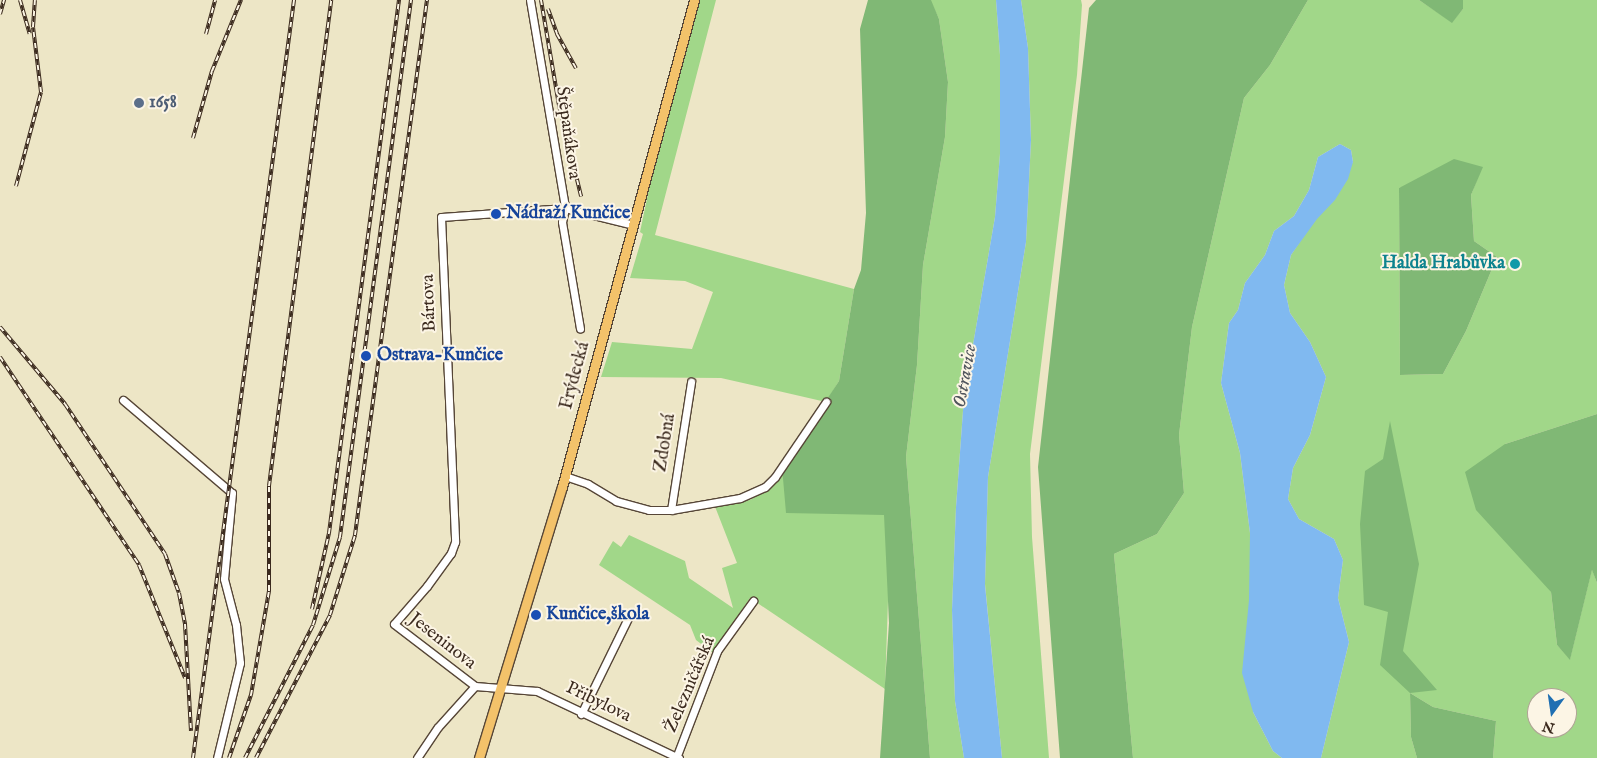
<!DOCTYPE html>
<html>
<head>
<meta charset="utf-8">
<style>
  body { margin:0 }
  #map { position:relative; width:1597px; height:758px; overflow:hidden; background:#ede6c6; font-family:"IM FELL English",serif }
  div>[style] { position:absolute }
  .green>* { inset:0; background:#a1d789 }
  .forest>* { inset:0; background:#80b875 }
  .water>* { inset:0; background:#80b9f0 }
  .roads { filter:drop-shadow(1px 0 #564637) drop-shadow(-1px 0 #564637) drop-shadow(0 1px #564637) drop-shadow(0 -1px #564637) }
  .minor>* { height:7px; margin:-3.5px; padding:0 3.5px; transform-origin:3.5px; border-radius:3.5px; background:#fff }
  .major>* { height:9px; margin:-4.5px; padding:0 4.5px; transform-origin:4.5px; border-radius:4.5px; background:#f3c26a }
  .rail>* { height:4px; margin-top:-2px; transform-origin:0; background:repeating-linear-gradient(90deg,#fcf5e5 0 5.5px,#3b2a1e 0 11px); box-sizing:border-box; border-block:1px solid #3b2a1e }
  .dots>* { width:14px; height:14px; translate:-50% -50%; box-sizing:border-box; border:2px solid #fcf5e5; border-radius:50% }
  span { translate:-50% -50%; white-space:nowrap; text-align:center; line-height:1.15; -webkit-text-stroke:4px #fcf5e5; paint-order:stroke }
  .service-label { font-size:18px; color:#4e5e75; font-weight:700 }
  .left { translate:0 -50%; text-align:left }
  .street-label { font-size:18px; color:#3b2a1e }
  .transit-label { font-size:18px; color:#164399; font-weight:700 }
  .culture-label { font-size:18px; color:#0d838f; font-weight:700 }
  .right { translate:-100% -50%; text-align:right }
  .water-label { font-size:19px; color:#50555d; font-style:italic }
  .north { position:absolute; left:1527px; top:688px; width:50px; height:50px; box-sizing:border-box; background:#fcf5e5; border:1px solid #afa495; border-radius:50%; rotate:194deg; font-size:14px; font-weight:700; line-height:20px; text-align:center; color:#3b2a1e }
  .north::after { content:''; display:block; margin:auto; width:18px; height:22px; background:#1f6fb2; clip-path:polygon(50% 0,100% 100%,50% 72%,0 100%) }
</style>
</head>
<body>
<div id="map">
  <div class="green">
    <div style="clip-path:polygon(699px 0,716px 0,655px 235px,854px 289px,839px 381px,826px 402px,721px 378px,601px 377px,612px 342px,692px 349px,713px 292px,685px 281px,630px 278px,643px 234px,640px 232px,649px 189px)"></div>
    <div style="clip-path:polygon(930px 0,996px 0,1000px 55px,1000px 154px,995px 217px,964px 397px,956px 507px,952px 610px,955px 701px,964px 758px,930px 758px,906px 457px,917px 365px,923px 265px,945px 137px,948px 82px,939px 19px)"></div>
    <div style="clip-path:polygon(1021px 0,1081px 0,1082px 5px,1077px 75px,1030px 454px,1032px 537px,1049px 758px,1002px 758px,985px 584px,988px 477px,1026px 242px,1031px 140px,1028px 48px)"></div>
    <div style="clip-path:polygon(evenodd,1308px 0,1419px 0,1452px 22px,1463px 9px,1463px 0,1597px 0,1597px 414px,1505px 444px,1551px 592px,1557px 645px,1570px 659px,1592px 569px,1597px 583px,1597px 758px,1493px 758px,1496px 721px,1433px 707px,1410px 693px,1411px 737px,1417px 758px,1321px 758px,1349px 642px,1338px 598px,1343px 560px,1334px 539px,1299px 519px,1288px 499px,1293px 468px,1310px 435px,1326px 377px,1310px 342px,1290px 313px,1284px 285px,1291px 255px,1353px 162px,1351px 150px,1340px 144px,1318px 157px,1309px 190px,1294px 216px,1274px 231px,1265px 255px,1245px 283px,1238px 310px,1229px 323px,1221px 383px,1240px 453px,1250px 533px,1253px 712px,1273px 751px,1282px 758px,1133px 758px,1114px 554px,1157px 534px,1184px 493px,1179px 435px,1192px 327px,1244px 98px,1270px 65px,1308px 0,1482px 167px,1471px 195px,1474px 241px,1497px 257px,1466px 331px,1443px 374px,1400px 375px,1399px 188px,1482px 167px,1308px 0,1537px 698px,1567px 698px,1567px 728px,1537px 728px,1537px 698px)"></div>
    <div style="clip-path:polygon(782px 467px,891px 512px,885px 689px,750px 598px,713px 653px,696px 640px,690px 625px,599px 565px,613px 541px,621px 547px,629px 535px,685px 561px,689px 578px,733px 608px,722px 568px,737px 563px,714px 504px,750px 500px,767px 490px)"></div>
  </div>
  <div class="forest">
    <div style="clip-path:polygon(868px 0,931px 0,939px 19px,948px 82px,945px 137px,923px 265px,917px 365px,906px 457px,930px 758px,880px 758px,889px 623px,884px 515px,786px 513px,782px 467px,839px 381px,854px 289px,861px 270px,866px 213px,860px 29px)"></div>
    <div style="clip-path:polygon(1096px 0,1308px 0,1270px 65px,1244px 98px,1192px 327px,1179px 435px,1184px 493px,1157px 534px,1114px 554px,1133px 758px,1060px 758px,1038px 467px,1089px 8px)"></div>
    <div style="clip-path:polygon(1419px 0,1463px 0,1463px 9px,1452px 23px)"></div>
    <div style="clip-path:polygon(1454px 159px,1483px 167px,1471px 195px,1474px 241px,1497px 257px,1466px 331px,1443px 374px,1400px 375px,1399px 188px)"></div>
    <div style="clip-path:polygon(1597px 414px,1597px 583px,1592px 570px,1570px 660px,1557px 645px,1551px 592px,1476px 510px,1465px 472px,1505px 444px)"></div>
    <div style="clip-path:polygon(1390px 421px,1419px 564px,1403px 651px,1437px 690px,1410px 693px,1433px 707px,1496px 721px,1493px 758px,1417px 758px,1411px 737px,1410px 693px,1380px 665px,1388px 612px,1364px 605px,1360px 524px,1365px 471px,1383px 459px)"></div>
  </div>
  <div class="water">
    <div style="clip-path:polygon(996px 0,1021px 0,1028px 48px,1031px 140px,1026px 242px,988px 477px,985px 585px,1002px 758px,964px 758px,955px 701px,952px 610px,956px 507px,964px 397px,995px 217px,1000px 154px,1000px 55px)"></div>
    <div style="clip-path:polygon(1340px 144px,1351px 150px,1353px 162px,1348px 179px,1335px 200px,1317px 219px,1291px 255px,1284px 285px,1290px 313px,1310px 342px,1326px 377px,1310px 435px,1293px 468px,1288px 499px,1299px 519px,1334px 539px,1343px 560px,1338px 598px,1349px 642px,1321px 758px,1282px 758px,1273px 751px,1253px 712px,1242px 673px,1249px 600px,1250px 533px,1240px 453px,1221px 383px,1229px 323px,1238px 310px,1245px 283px,1265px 255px,1274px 231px,1294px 216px,1309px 190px,1318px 157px)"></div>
  </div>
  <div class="roads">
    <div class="minor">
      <div style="left:530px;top:0;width:211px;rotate:80.4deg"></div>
      <div style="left:565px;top:208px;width:14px;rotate:102deg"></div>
      <div style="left:562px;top:222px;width:108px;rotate:80.4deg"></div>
      <div style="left:634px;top:225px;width:71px;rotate:-166.2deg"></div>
      <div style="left:565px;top:208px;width:124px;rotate:175.8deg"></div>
      <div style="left:441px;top:217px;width:325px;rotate:87.5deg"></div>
      <div style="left:455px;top:542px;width:12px;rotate:110deg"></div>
      <div style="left:451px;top:553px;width:41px;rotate:126deg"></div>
      <div style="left:427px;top:586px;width:50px;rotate:131deg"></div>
      <div style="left:394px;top:624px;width:102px;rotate:37.4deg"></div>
      <div style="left:475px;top:686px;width:62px;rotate:4.6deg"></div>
      <div style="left:537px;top:691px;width:157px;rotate:25.3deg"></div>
      <div style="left:123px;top:400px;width:143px;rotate:40.5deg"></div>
      <div style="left:232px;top:493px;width:86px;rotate:95.3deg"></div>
      <div style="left:224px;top:579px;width:48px;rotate:75.4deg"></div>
      <div style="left:236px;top:625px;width:38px;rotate:84deg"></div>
      <div style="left:240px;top:663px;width:98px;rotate:103.6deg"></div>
      <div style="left:565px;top:476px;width:24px;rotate:19deg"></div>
      <div style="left:588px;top:484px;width:33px;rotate:31deg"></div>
      <div style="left:616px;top:501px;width:34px;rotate:15deg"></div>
      <div style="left:649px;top:510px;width:22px"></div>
      <div style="left:671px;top:510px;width:70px;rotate:-9.9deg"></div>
      <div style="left:740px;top:498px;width:27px;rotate:-24deg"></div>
      <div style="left:765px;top:487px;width:14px;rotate:-45deg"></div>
      <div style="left:775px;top:477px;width:91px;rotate:-55.8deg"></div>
      <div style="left:671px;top:510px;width:130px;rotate:-81.1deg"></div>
      <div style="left:581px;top:714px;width:109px;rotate:-63.9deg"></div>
      <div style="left:417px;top:758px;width:37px;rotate:-56deg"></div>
      <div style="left:438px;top:727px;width:55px;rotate:-47.9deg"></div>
      <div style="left:676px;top:758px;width:115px;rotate:-69deg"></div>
      <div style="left:717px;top:651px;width:62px;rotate:-54.2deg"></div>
    </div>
    <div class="major">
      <div style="left:479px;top:758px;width:283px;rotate:-73deg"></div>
      <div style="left:562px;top:487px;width:505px;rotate:-74.83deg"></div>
    </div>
  </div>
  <div class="rail">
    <div style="left:20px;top:0;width:35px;rotate:74deg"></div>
    <div style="left:541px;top:0;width:107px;rotate:80.3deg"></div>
    <div style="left:559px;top:105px;width:94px;rotate:76.4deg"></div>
    <div style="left:548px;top:9px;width:27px;rotate:70deg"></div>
    <div style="left:557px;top:34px;width:39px;rotate:61deg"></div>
    <div style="left:0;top:14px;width:15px;rotate:-74deg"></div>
    <div style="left:206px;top:34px;width:35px;rotate:-75deg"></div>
    <div style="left:193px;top:138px;width:70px;rotate:-74.2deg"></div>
    <div style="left:212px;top:71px;width:77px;rotate:-67.8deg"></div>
    <div style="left:16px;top:186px;width:97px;rotate:-75.1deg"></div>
    <div style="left:41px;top:92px;width:65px;rotate:-97deg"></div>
    <div style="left:33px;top:27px;width:27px;rotate:-86deg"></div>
    <div style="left:0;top:327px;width:101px;rotate:49.8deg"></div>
    <div style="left:65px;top:404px;width:180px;rotate:56.3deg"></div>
    <div style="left:165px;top:554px;width:41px;rotate:70.3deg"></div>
    <div style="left:179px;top:593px;width:32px;rotate:79deg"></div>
    <div style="left:185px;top:624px;width:107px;rotate:86.8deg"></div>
    <div style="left:0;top:357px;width:250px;rotate:56.2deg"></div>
    <div style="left:139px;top:565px;width:122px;rotate:67.8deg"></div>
    <div style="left:312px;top:609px;width:78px;rotate:-77.4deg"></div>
    <div style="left:329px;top:533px;width:538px;rotate:-82.52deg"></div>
    <div style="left:193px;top:758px;width:765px;rotate:-82.41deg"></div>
    <div style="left:229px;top:758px;width:67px;rotate:-70.8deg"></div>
    <div style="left:251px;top:695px;width:106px;rotate:-80.2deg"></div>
    <div style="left:269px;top:591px;width:105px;rotate:-90deg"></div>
    <div style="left:269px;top:486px;width:490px;rotate:-82.7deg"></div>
    <div style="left:245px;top:758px;width:149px;rotate:-62.9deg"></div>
    <div style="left:313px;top:625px;width:92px;rotate:-72.9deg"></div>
    <div style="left:340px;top:537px;width:542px;rotate:-82.47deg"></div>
    <div style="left:256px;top:758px;width:161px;rotate:-62.6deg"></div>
    <div style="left:330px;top:615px;width:84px;rotate:-72.6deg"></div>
    <div style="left:355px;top:535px;width:540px;rotate:-82.34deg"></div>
  </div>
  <div class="dots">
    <div style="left:139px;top:103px;background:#5c6f8a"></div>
    <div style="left:496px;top:214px;background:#1a4fb4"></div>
    <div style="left:1515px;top:264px;background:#0f9aa8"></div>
    <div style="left:366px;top:356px;background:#1a4fb4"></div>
    <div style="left:536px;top:615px;background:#1a4fb4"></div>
  </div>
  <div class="service-label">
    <span class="left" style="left:149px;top:103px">1658</span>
  </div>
  <div class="street-label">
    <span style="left:567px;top:133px;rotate:82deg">Štěpaňákova</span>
    <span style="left:430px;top:303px;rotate:-92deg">Bártova</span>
    <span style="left:576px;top:376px;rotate:-75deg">Frýdecká</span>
    <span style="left:666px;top:443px;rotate:-81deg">Zdobná</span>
    <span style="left:442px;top:642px;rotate:38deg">Jeseninova</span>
    <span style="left:691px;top:685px;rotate:-67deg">Železničářská</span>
    <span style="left:598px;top:703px;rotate:26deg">Přibylova</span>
  </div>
  <div class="transit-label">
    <span class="left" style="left:506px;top:214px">Nádraží Kunčice</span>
    <span class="left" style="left:377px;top:356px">Ostrava-Kunčice</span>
    <span class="left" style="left:546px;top:615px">Kunčice,škola</span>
  </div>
  <div class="culture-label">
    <span class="right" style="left:1505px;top:264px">Halda Hrabůvka</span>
  </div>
  <div class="water-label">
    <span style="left:966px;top:376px;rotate:-80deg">Ostravice</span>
  </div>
  <div class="north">N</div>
</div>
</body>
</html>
